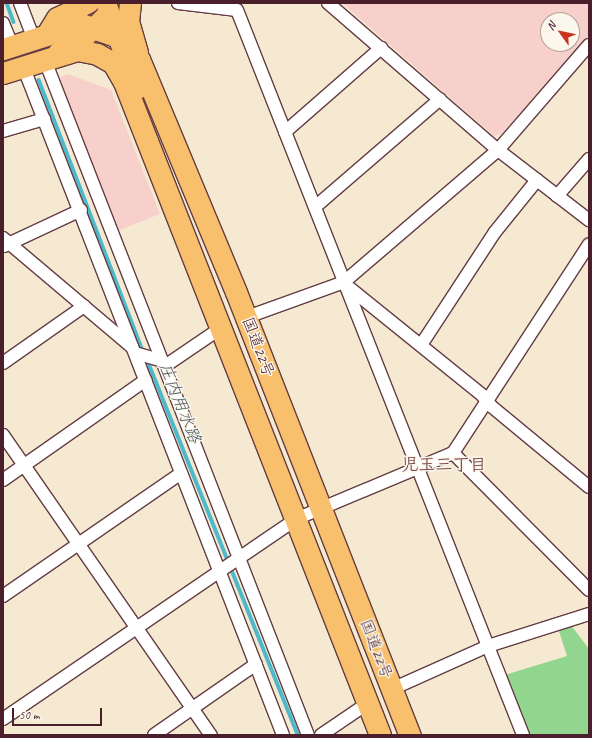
<!DOCTYPE html>
<html>
<head>
<meta charset="utf-8">
<style>
  body { margin:0 }
  #map { position:relative; width:592px; height:738px; overflow:hidden; background:#f5e9d2; font-family:Caveat,"Klee One",sans-serif }
  div>[style] { position:absolute }
  .built>* { inset:0; background:#f7d0cb }
  .green>* { inset:0; background:#91d58e }
  .stream>* { height:3.5px; margin:-1.75px; padding:0 1.75px; transform-origin:1.75px; border-radius:1.75px; background:#4eb9ca }
  .roads { filter:drop-shadow(1px 0 #643d44) drop-shadow(-1px 0 #643d44) drop-shadow(0 1px #643d44) drop-shadow(0 -1px #643d44) }
  .minor>* { height:12px; margin:-6px; padding:0 6px; transform-origin:6px; border-radius:6px; background:#fff }
  .primary>* { height:20px; margin:-10px; padding:0 10px; transform-origin:10px; border-radius:10px; background:#f8bf6c }
  .trunk>* { height:21px; margin:-10.5px; padding:0 10.5px; transform-origin:10.5px; border-radius:10.5px; background:#f8bf6c }
  span { translate:-50% -50%; white-space:nowrap; text-align:center; line-height:1.15; -webkit-text-stroke:3px #fbf7ec; paint-order:stroke }
  .street-label { font-size:16px; color:#4a1f2b }
  .water-label { font-size:17px; color:#4b5563; font-style:italic }
  .neighbourhood-label { font-size:17px; color:#824e53; font-weight:700 }
  .frame { position:absolute; inset:0; border:4px solid #4a1f2b; pointer-events:none }
  .north { position:absolute; left:540px; top:12px; width:40px; height:40px; box-sizing:border-box; background:#fbf7ec; border:1px solid #b4a19f; border-radius:50%; rotate:303deg; font-size:11px; font-weight:700; line-height:16px; text-align:center; color:#4a1f2b }
  .north::after { content:''; display:block; margin:auto; width:14px; height:18px; background:#c8321e; clip-path:polygon(50% 0,100% 100%,50% 72%,0 100%) }
  .scale { position:absolute; left:12px; top:708px; width:90px; height:18px; box-sizing:border-box; border:2px solid #4a1f2b; border-top:0; padding-left:5px; font-size:12px; line-height:14px; white-space:nowrap; color:#4a1f2b; -webkit-text-stroke:3px #fbf7ec; paint-order:stroke }
</style>
</head>
<body>
<div id="map">
  <div class="built">
    <div style="clip-path:polygon(evenodd,342px 3px,589px 3px,589px 35px,501px 134px,494px 136px,342px 3px,548px 20px,572px 20px,572px 44px,548px 44px,548px 20px)"></div>
    <div style="clip-path:polygon(68px 74px,111px 90px,160px 214px,115px 232px,58px 85px,61px 77px)"></div>
  </div>
  <div class="green">
    <div style="clip-path:polygon(570px 624px,589px 649px,589px 735px,529px 735px,505px 675px,567px 656px,558px 628px)"></div>
  </div>
  <div class="stream">
    <div style="left:7px;top:3px;width:20px;rotate:70deg"></div>
    <div style="left:39px;top:80px;width:292px;rotate:69deg"></div>
    <div style="left:147px;top:359px;width:405px;rotate:68.1deg"></div>
  </div>
  <div class="roads">
    <div class="minor">
      <div style="left:20px;top:3px;width:36px;rotate:69deg"></div>
      <div style="left:178px;top:3px;width:59px;rotate:6.8deg"></div>
      <div style="left:237px;top:10px;width:779px;rotate:68.47deg"></div>
      <div style="left:328px;top:3px;width:225px;rotate:40.9deg"></div>
      <div style="left:498px;top:150px;width:115px;rotate:37.6deg"></div>
      <div style="left:3px;top:23px;width:24px;rotate:68deg"></div>
      <div style="left:44px;top:58px;width:727px;rotate:68.7deg"></div>
      <div style="left:23px;top:66px;width:718px;rotate:68.76deg"></div>
      <div style="left:3px;top:131px;width:43px;rotate:-16.3deg"></div>
      <div style="left:285px;top:132px;width:128px;rotate:-41.2deg"></div>
      <div style="left:557px;top:196px;width:49px;rotate:-49.1deg"></div>
      <div style="left:315px;top:207px;width:165px;rotate:-40.8deg"></div>
      <div style="left:3px;top:238px;width:169px;rotate:40.2deg"></div>
      <div style="left:4px;top:246px;width:85px;rotate:-25.1deg"></div>
      <div style="left:347px;top:286px;width:174px;rotate:38.9deg"></div>
      <div style="left:482px;top:395px;width:14px;rotate:51deg"></div>
      <div style="left:491px;top:406px;width:127px;rotate:39.6deg"></div>
      <div style="left:247px;top:317px;width:103px;rotate:-19.8deg"></div>
      <div style="left:344px;top:282px;width:203px;rotate:-40.6deg"></div>
      <div style="left:498px;top:150px;width:139px;rotate:-49.1deg"></div>
      <div style="left:421px;top:345px;width:135px;rotate:-56.8deg"></div>
      <div style="left:495px;top:232px;width:67px;rotate:-51.1deg"></div>
      <div style="left:135px;top:353px;width:29px;rotate:16deg"></div>
      <div style="left:3px;top:363px;width:99px;rotate:-35.1deg"></div>
      <div style="left:165px;top:366px;width:68px;rotate:-34.2deg"></div>
      <div style="left:3px;top:435px;width:365px;rotate:55.3deg"></div>
      <div style="left:453px;top:453px;width:193px;rotate:45.2deg"></div>
      <div style="left:3px;top:480px;width:174px;rotate:-35deg"></div>
      <div style="left:3px;top:596px;width:216px;rotate:-34.6deg"></div>
      <div style="left:392px;top:689px;width:105px;rotate:-24.1deg"></div>
      <div style="left:488px;top:646px;width:106px;rotate:-17.6deg"></div>
      <div style="left:3px;top:719px;width:355px;rotate:-34.3deg"></div>
      <div style="left:296px;top:519px;width:170px;rotate:-22.8deg"></div>
      <div style="left:453px;top:453px;width:249px;rotate:-56.9deg"></div>
      <div style="left:154px;top:735px;width:124px;rotate:-34.8deg"></div>
      <div style="left:321px;top:735px;width:57px;rotate:-34.2deg"></div>
    </div>
    <div class="primary">
      <div style="left:106px;top:3px;width:92px;rotate:70.4deg"></div>
      <div style="left:49px;top:31px;width:15px;rotate:-58deg"></div>
      <div style="left:57px;top:18px;width:35px;rotate:-25deg"></div>
      <div style="left:58px;top:53px;width:25px;rotate:-27deg"></div>
      <div style="left:80px;top:42px;width:35px;rotate:-45deg"></div>
    </div>
    <div class="trunk">
      <div style="left:130px;top:3px;width:18px;rotate:96deg"></div>
      <div style="left:128px;top:21px;width:33px;rotate:74deg"></div>
      <div style="left:3px;top:49px;width:82px;rotate:-17.8deg"></div>
      <div style="left:81px;top:24px;width:40px;rotate:18.9deg"></div>
      <div style="left:119px;top:37px;width:30px;rotate:48deg"></div>
      <div style="left:139px;top:59px;width:252px;rotate:67.4deg"></div>
      <div style="left:236px;top:292px;width:476px;rotate:68.6deg"></div>
      <div style="left:3px;top:73px;width:77px;rotate:-17.3deg"></div>
      <div style="left:77px;top:50px;width:20px;rotate:11deg"></div>
      <div style="left:97px;top:54px;width:18px;rotate:29deg"></div>
      <div style="left:113px;top:63px;width:22px;rotate:60deg"></div>
      <div style="left:124px;top:82px;width:701px;rotate:68.59deg"></div>
    </div>
  </div>
  <div class="street-label">
    <span style="left:258px;top:347px;rotate:69deg">国道22号</span>
    <span style="left:376px;top:649px;rotate:69deg">国道22号</span>
  </div>
  <div class="water-label">
    <span style="left:180px;top:403px;rotate:68deg">庄内用水路</span>
  </div>
  <div class="neighbourhood-label">
    <span style="left:444px;top:465px">児玉三丁目</span>
  </div>
  <div class="frame"></div>
  <div class="north">N</div>
  <div class="scale">50 m</div>
</div>
</body>
</html>
